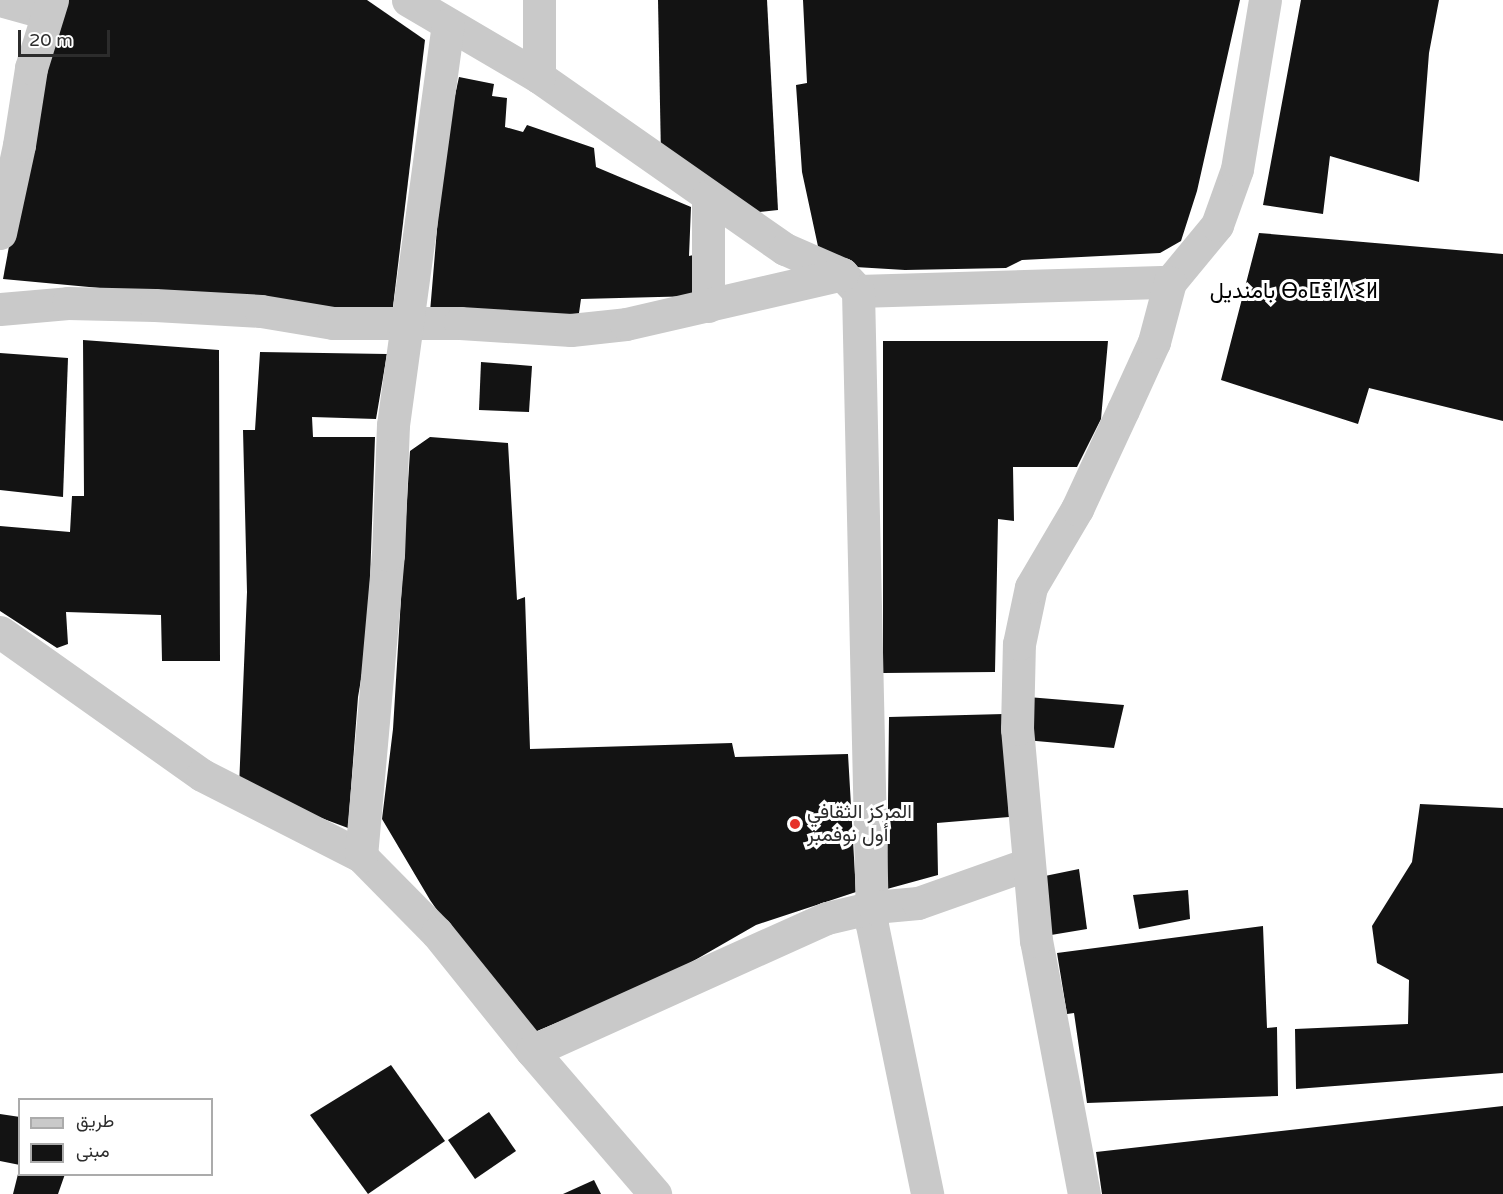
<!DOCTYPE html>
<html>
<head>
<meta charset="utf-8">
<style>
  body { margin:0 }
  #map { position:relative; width:1503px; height:1194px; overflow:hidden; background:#fff; font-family:"Varela Round",Vazirmatn,"Noto Sans Tifinagh",sans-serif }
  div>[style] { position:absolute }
  .building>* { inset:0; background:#131313 }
  .street>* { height:33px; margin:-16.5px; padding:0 16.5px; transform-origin:16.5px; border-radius:16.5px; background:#c9c9c9 }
  .dots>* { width:16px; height:16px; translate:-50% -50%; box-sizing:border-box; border:3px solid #fff; border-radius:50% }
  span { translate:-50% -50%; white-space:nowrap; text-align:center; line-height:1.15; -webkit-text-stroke:6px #fff; paint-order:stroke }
  .poi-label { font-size:20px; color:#2c2c2c }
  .left { translate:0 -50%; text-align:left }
  .quarter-label { font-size:22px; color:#000 }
  .legend { position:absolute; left:18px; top:1098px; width:195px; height:78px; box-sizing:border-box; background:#fff; border:2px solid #ababab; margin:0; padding:8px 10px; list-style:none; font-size:18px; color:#2c2c2c }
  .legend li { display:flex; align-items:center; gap:12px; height:30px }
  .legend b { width:30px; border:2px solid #ababab }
  .scale { position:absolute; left:18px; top:30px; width:92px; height:27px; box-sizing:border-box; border:3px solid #2c2c2c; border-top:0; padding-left:8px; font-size:18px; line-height:21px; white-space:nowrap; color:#2c2c2c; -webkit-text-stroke:4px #fff; paint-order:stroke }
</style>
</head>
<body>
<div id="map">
  <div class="building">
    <div style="clip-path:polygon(64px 0,367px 0,425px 40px,392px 315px,3px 279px,26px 154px)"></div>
    <div style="clip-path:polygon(658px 0,767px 0,778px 210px,740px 214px,661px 156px)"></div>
    <div style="clip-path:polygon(803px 0,1240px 0,1197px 191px,1181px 241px,1160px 253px,1022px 260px,1006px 268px,905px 270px,822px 265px,802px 172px,796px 85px,807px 83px)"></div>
    <div style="clip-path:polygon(1301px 0,1439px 0,1429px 53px,1419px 182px,1330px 156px,1323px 214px,1263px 205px)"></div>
    <div style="clip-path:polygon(459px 77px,494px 84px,492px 96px,507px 98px,505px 127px,523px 132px,527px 125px,594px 148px,596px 167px,691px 207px,689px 256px,698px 254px,697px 296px,581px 299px,578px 320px,430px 312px,444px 146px)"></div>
    <div style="clip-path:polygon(1259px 233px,1503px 254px,1503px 421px,1369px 388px,1358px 424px,1221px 380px)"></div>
    <div style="clip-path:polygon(83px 340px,219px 350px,220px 661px,162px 661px,161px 615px,66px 612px,68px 644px,57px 648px,0 611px,0 526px,70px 532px,72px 496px,84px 496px)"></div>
    <div style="clip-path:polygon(883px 341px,1108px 341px,1101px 419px,1077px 467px,1013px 467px,1014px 521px,998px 519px,995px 672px,883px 673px)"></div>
    <div style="clip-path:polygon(260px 352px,387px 354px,376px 419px,312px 417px,313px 437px,375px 437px,368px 638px,358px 697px,348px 828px,239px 787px,247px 592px,243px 430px,255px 430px)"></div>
    <div style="clip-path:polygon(0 353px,68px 358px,63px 497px,0 490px)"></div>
    <div style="clip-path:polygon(481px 362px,532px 366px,529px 412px,479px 410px)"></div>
    <div style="clip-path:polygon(430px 437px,508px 443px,517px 600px,525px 597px,530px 749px,732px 743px,735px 757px,848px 754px,856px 892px,756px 925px,662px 979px,525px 1036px,430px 900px,382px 819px,393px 729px,410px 451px)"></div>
    <div style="clip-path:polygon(1028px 697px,1124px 705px,1114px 748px,1025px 740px)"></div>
    <div style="clip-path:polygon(1004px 714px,1009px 817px,937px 823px,938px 875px,887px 889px,889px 717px)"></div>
    <div style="clip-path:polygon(1420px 804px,1503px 808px,1503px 1073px,1296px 1089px,1295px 1029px,1408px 1024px,1409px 980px,1377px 963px,1372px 926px,1412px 862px)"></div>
    <div style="clip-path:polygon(1079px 869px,1087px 929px,1051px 935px,1040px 877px)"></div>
    <div style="clip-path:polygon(1188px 890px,1190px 919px,1139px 929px,1133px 895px)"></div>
    <div style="clip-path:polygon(1263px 926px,1267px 1028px,1277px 1027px,1278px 1096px,1087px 1103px,1074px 1013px,1067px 1014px,1057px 953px)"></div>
    <div style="clip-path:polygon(391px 1065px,445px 1141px,368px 1194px,310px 1115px)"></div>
    <div style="clip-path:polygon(1503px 1106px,1503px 1194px,1102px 1194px,1096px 1152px)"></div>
    <div style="clip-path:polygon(489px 1112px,516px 1151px,475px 1179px,448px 1140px)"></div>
    <div style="clip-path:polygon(0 1114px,20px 1117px,20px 1165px,0 1161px)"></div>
    <div style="clip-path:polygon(18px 1174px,65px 1174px,58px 1194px,13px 1194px)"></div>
    <div style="clip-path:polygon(594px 1180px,601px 1194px,563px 1194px)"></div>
  </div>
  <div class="street">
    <div style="left:0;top:0;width:49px;rotate:15.5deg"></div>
    <div style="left:408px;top:0;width:152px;rotate:30.4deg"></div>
    <div style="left:539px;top:77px;width:300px;rotate:35deg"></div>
    <div style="left:785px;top:249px;width:62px;rotate:23.7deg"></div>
    <div style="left:842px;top:274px;width:23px;rotate:47deg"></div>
    <div style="left:858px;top:291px;width:312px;rotate:-1.7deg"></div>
    <div style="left:1170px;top:282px;width:74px;rotate:-50.5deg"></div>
    <div style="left:1217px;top:225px;width:59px;rotate:-70.3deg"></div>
    <div style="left:1237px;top:169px;width:171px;rotate:-80.6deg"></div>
    <div style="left:539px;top:77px;width:77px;rotate:-90deg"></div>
    <div style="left:708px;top:196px;width:110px;rotate:90deg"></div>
    <div style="left:0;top:233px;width:90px;rotate:-77.8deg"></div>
    <div style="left:19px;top:145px;width:78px;rotate:-81.1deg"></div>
    <div style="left:31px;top:68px;width:71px;rotate:-72.8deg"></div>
    <div style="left:858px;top:291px;width:634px;rotate:88.73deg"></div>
    <div style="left:872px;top:925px;width:275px;rotate:78.4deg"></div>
    <div style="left:0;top:309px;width:68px;rotate:-5deg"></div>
    <div style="left:68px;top:303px;width:87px;rotate:1.3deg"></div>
    <div style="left:155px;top:305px;width:106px;rotate:3.2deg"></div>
    <div style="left:261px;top:311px;width:73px;rotate:9.5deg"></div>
    <div style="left:333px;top:323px;width:127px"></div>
    <div style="left:460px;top:323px;width:111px;rotate:3.6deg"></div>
    <div style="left:571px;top:330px;width:55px;rotate:-6.2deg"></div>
    <div style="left:626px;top:324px;width:222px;rotate:-13deg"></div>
    <div style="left:0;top:632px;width:247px;rotate:35.3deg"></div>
    <div style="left:202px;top:775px;width:178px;rotate:27deg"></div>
    <div style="left:361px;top:856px;width:108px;rotate:45.4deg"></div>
    <div style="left:437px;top:933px;width:151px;rotate:51.2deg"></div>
    <div style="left:532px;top:1051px;width:324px;rotate:-24.3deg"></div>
    <div style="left:827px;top:918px;width:48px;rotate:-13.2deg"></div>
    <div style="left:874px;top:907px;width:44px;rotate:-5.2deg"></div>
    <div style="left:918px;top:903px;width:117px;rotate:-19.5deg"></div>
    <div style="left:361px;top:856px;width:302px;rotate:-84.9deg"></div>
    <div style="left:388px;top:555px;width:130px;rotate:-87.8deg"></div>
    <div style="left:393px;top:425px;width:404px;rotate:-82.2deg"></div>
    <div style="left:532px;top:1051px;width:189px;rotate:49.3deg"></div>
    <div style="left:1084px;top:1194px;width:258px;rotate:-100.7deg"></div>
    <div style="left:1036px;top:941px;width:213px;rotate:-95.1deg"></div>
    <div style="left:1017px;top:729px;width:85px;rotate:-88.7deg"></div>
    <div style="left:1019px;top:644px;width:58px;rotate:-78.1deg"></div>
    <div style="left:1031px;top:587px;width:91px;rotate:-59.5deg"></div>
    <div style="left:1077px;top:509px;width:109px;rotate:-65.1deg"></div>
    <div style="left:1123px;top:410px;width:75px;rotate:-65.5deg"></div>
    <div style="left:1154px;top:342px;width:62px;rotate:-75.1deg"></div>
  </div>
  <div class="dots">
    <div style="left:795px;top:824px;background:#e6322a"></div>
  </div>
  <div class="poi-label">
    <span class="left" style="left:807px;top:824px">المركز الثقافي<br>أول نوفمبر</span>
  </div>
  <div class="quarter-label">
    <span style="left:1294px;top:292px">بامنديل ⴱⴰⵎⴻⵏⴷⵉⵍ</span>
  </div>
  <ul class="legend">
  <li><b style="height:8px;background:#c9c9c9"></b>طريق</li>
  <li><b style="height:16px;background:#131313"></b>مبنى</li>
  </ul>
  <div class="scale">20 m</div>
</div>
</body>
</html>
